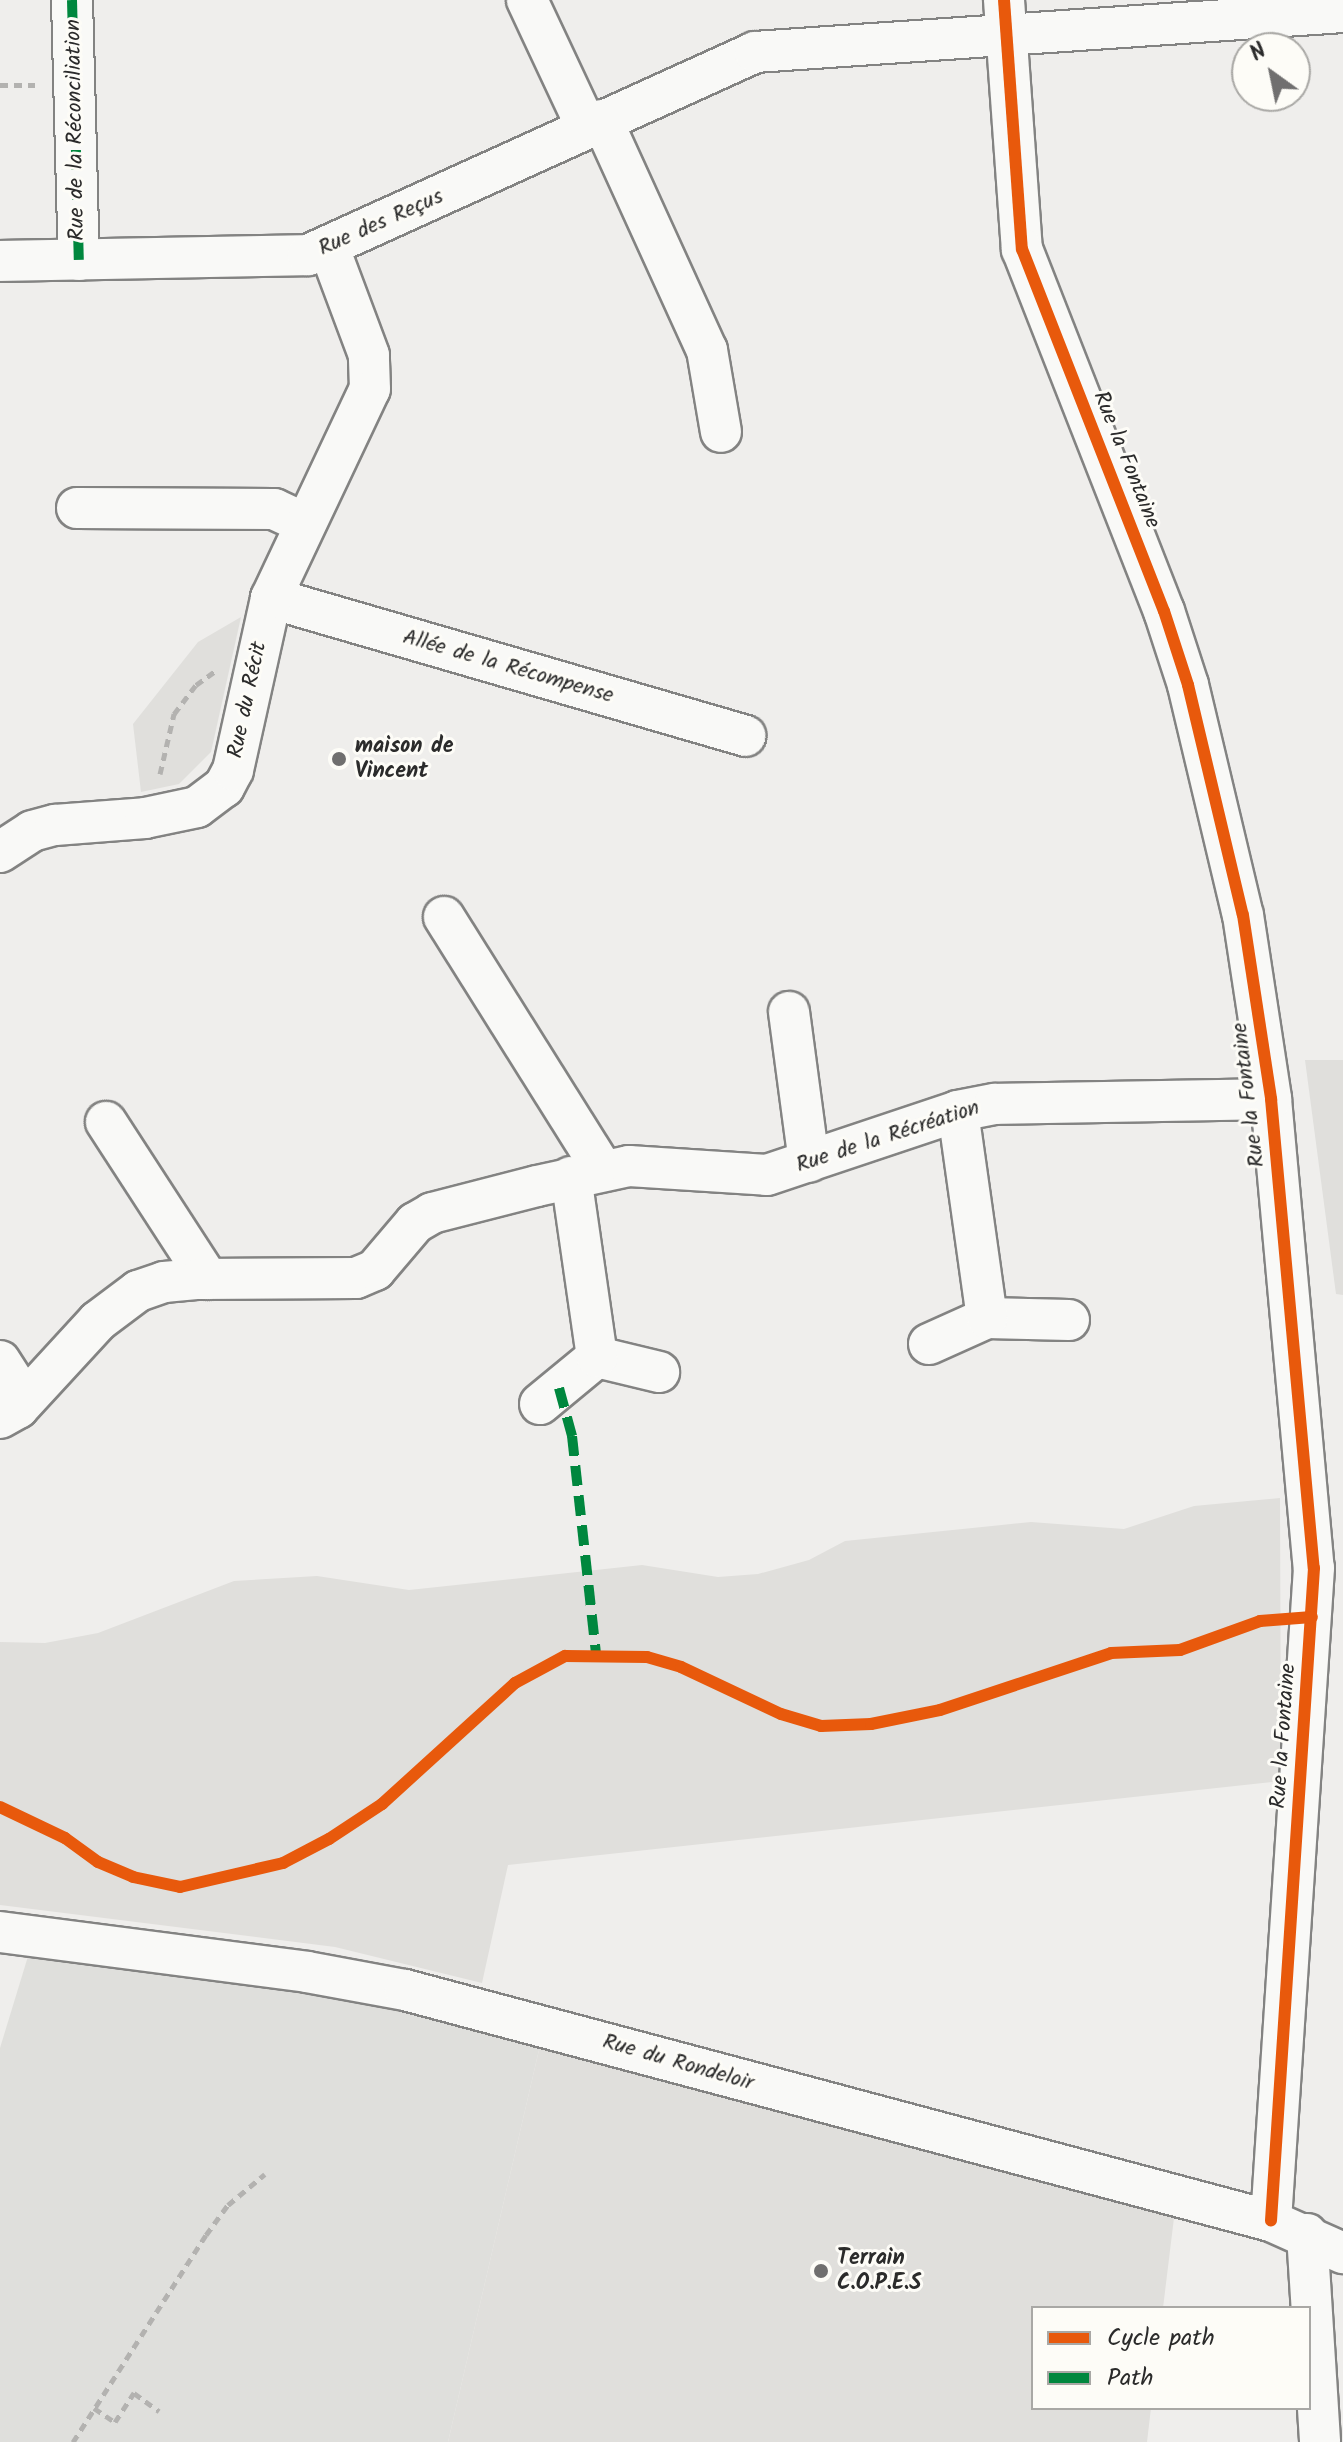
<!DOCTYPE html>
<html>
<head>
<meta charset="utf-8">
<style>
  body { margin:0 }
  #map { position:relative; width:1343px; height:2442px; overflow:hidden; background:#efeeec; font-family:Kalam,sans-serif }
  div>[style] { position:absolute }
  .built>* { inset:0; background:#dfdfdc }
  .green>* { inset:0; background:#e0dfdc }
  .path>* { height:5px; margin-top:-2.5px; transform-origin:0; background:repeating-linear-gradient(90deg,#b3b2b0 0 8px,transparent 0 14px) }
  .roads { filter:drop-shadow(2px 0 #838382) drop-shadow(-2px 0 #838382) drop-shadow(0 2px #838382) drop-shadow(0 -2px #838382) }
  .minor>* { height:40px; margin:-20px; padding:0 20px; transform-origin:20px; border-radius:20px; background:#f9f9f7 }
  .quiet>* { height:10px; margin-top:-5px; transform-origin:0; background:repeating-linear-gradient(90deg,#00873e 0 20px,transparent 0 30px) }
  .cycleway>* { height:12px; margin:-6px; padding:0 6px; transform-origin:6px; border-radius:6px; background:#e8590c }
  .dots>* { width:22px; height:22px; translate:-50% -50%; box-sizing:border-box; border:4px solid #fdfcf7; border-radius:50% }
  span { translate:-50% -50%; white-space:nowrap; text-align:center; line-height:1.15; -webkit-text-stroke:6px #fdfcf7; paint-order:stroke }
  .street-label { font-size:22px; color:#2b2b2b }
  .poi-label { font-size:22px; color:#2b2b2b; font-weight:700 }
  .left { translate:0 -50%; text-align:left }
  .legend { position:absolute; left:1031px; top:2306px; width:280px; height:104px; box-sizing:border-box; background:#fdfcf7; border:2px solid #a9a8a5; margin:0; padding:10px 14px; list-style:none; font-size:24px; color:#2b2b2b }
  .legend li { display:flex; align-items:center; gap:16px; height:40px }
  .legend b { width:40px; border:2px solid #a9a8a5 }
  .north { position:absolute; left:1231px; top:32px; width:80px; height:80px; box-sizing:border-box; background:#fdfcf7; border:2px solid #a9a8a5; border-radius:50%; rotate:327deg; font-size:22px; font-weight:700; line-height:32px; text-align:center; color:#2b2b2b }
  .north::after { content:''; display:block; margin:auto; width:28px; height:36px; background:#706f6f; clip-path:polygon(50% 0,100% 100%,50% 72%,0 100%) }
</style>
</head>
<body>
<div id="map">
  <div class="built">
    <div style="clip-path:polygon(29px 1953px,294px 1982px,542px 2037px,448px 2442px,0 2442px,0 2048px)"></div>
  </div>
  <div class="green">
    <div style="clip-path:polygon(241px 617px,211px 752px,179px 784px,141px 792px,133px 724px,198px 642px)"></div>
    <div style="clip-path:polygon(1305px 1060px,1343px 1060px,1343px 1295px,1336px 1294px)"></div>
    <div style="clip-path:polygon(1280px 1498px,1281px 1781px,508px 1865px,482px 1983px,335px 1947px,0 1905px,0 1642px,45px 1643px,98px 1633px,234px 1581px,317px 1576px,409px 1590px,642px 1565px,718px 1577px,758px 1574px,809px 1560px,845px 1541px,1031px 1522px,1124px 1529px,1194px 1506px)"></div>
    <div style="clip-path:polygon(542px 2037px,1179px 2177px,1163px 2308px,1033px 2308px,1033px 2408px,1151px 2408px,1147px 2442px,448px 2442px)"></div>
  </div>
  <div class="path">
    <div style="left:0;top:85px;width:35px"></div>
    <div style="left:160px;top:774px;width:62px;rotate:-76.9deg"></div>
    <div style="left:174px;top:714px;width:36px;rotate:-53deg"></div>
    <div style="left:196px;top:685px;width:24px;rotate:-36deg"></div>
    <div style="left:94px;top:2408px;width:25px;rotate:34deg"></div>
    <div style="left:115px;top:2422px;width:35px;rotate:-57deg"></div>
    <div style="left:134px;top:2393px;width:31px;rotate:36deg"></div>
    <div style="left:73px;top:2442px;width:246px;rotate:-57.3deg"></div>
    <div style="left:206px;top:2235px;width:37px;rotate:-54deg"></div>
    <div style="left:228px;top:2205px;width:48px;rotate:-40deg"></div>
  </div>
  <div class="roads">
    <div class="minor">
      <div style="left:72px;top:0;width:260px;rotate:88.5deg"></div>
      <div style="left:527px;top:0;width:141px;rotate:64.9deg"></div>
      <div style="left:1004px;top:0;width:250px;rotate:85.9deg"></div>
      <div style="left:1022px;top:249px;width:389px;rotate:68.6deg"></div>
      <div style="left:1164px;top:611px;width:78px;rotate:72deg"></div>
      <div style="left:1188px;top:685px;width:236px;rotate:76.6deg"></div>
      <div style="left:1243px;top:915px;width:186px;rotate:81.3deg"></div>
      <div style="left:1271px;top:1099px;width:471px;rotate:84.8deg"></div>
      <div style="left:1314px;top:1568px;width:654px;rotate:93.77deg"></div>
      <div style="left:602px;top:120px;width:253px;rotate:65.5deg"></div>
      <div style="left:707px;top:350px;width:83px;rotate:80.3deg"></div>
      <div style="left:0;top:261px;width:308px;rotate:-1.1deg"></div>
      <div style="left:308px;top:255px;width:491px;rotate:-24.4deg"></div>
      <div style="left:755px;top:52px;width:589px;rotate:-3.89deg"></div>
      <div style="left:77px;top:508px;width:197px;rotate:0.3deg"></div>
      <div style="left:274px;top:509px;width:33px;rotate:25deg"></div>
      <div style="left:271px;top:598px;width:494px;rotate:16.2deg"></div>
      <div style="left:0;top:852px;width:38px;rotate:-33deg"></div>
      <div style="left:32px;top:831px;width:24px;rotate:-15deg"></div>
      <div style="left:55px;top:825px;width:90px;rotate:-4.4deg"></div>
      <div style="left:145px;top:818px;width:53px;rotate:-11.9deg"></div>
      <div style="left:197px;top:807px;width:34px;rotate:-37deg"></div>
      <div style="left:224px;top:787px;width:19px;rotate:-62deg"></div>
      <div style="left:233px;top:770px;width:176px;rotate:-77.5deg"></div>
      <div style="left:271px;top:598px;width:231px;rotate:-64.7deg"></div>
      <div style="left:370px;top:389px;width:34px;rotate:-92deg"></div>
      <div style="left:369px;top:355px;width:114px;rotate:-110.5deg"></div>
      <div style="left:444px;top:917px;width:299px;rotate:57.9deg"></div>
      <div style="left:789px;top:1012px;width:151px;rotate:82.4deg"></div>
      <div style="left:106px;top:1122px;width:187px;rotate:57deg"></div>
      <div style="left:987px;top:1318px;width:82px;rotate:1.4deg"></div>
      <div style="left:929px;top:1344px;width:64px;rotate:-24.1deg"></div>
      <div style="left:987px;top:1318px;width:209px;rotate:-98deg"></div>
      <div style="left:597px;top:1357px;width:64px;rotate:13.6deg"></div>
      <div style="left:0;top:1361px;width:46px;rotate:57.3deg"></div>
      <div style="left:540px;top:1404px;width:74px;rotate:-39.5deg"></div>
      <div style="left:597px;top:1357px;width:182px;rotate:-98.2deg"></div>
      <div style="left:0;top:1418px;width:21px;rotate:-29deg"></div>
      <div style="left:18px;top:1408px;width:118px;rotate:-47.4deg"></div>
      <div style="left:98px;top:1321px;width:50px;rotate:-36.9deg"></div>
      <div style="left:138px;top:1291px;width:28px;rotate:-19deg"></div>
      <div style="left:164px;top:1282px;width:35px;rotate:-5deg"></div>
      <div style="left:199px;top:1279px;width:157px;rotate:-0.4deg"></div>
      <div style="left:356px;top:1278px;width:21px;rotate:-23deg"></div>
      <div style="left:375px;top:1270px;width:62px;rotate:-49.6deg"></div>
      <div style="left:415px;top:1223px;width:20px;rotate:-30deg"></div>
      <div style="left:432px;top:1213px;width:108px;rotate:-14.4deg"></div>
      <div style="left:537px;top:1186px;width:94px;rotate:-12.3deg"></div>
      <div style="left:629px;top:1166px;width:138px;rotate:3.7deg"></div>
      <div style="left:767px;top:1175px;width:201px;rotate:-18.5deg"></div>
      <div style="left:958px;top:1111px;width:38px;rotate:-11deg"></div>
      <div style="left:995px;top:1104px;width:276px;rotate:-1deg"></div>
      <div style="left:0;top:1932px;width:310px;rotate:7.4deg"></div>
      <div style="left:307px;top:1972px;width:100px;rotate:10.4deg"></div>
      <div style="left:405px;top:1990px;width:896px;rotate:14.94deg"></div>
      <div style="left:1271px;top:2221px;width:79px;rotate:24deg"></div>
      <div style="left:1307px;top:2234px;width:208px;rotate:86.4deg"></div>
    </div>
  </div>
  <div class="quiet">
    <div style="left:72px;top:0;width:260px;rotate:88.5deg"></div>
    <div style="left:559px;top:1388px;width:50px;rotate:74.8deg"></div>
    <div style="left:572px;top:1436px;width:218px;rotate:83.7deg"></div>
  </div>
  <div class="cycleway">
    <div style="left:1004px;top:0;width:250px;rotate:85.9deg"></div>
    <div style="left:1022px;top:249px;width:389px;rotate:68.6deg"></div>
    <div style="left:1164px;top:611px;width:78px;rotate:72deg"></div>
    <div style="left:1188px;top:685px;width:236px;rotate:76.6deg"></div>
    <div style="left:1243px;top:915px;width:186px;rotate:81.3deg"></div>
    <div style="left:1271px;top:1099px;width:471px;rotate:84.8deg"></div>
    <div style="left:1314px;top:1568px;width:654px;rotate:93.77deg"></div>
    <div style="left:0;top:1807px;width:72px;rotate:25.5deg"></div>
    <div style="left:65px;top:1838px;width:41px;rotate:36deg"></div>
    <div style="left:98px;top:1862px;width:38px;rotate:23deg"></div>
    <div style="left:133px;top:1877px;width:48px;rotate:12deg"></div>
    <div style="left:180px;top:1887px;width:106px;rotate:-13.1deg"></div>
    <div style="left:283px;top:1863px;width:52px;rotate:-27.6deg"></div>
    <div style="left:329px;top:1839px;width:64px;rotate:-33.4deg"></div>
    <div style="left:382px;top:1804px;width:180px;rotate:-42.3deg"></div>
    <div style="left:515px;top:1683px;width:57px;rotate:-28.4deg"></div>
    <div style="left:565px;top:1656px;width:82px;rotate:0.7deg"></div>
    <div style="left:647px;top:1657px;width:35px;rotate:16deg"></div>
    <div style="left:681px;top:1667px;width:110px;rotate:25.2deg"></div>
    <div style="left:781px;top:1714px;width:42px;rotate:16.7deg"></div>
    <div style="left:821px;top:1726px;width:50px;rotate:-2.3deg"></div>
    <div style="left:871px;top:1724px;width:70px;rotate:-11.5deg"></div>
    <div style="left:940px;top:1710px;width:180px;rotate:-18.4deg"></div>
    <div style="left:1111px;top:1653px;width:69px;rotate:-2.5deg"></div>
    <div style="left:1180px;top:1650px;width:85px;rotate:-19.9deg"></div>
    <div style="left:1260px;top:1621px;width:52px;rotate:-4.4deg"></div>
  </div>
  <div class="dots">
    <div style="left:339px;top:759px;background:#706f6f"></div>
    <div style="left:821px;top:2271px;background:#706f6f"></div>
  </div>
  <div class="street-label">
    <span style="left:76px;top:130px;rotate:-91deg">Rue de la Réconciliation</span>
    <span style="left:381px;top:223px;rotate:-24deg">Rue des Reçus</span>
    <span style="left:1126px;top:460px;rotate:68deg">Rue la Fontaine</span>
    <span style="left:508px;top:667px;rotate:16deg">Allée de la Récompense</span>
    <span style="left:248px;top:700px;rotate:-78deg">Rue du Récit</span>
    <span style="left:1249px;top:1095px;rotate:-97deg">Rue la Fontaine</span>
    <span style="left:888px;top:1137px;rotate:-18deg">Rue de la Récréation</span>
    <span style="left:1284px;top:1736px;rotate:-86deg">Rue la Fontaine</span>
    <span style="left:678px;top:2063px;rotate:16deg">Rue du Rondeloir</span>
  </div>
  <div class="poi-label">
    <span class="left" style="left:355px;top:759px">maison de<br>Vincent</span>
    <span class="left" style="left:837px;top:2271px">Terrain<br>C.O.P.E.S</span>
  </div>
  <ul class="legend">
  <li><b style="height:10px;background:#e8590c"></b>Cycle path</li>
  <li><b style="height:10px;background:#00873e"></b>Path</li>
  </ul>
  <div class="north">N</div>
</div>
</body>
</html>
